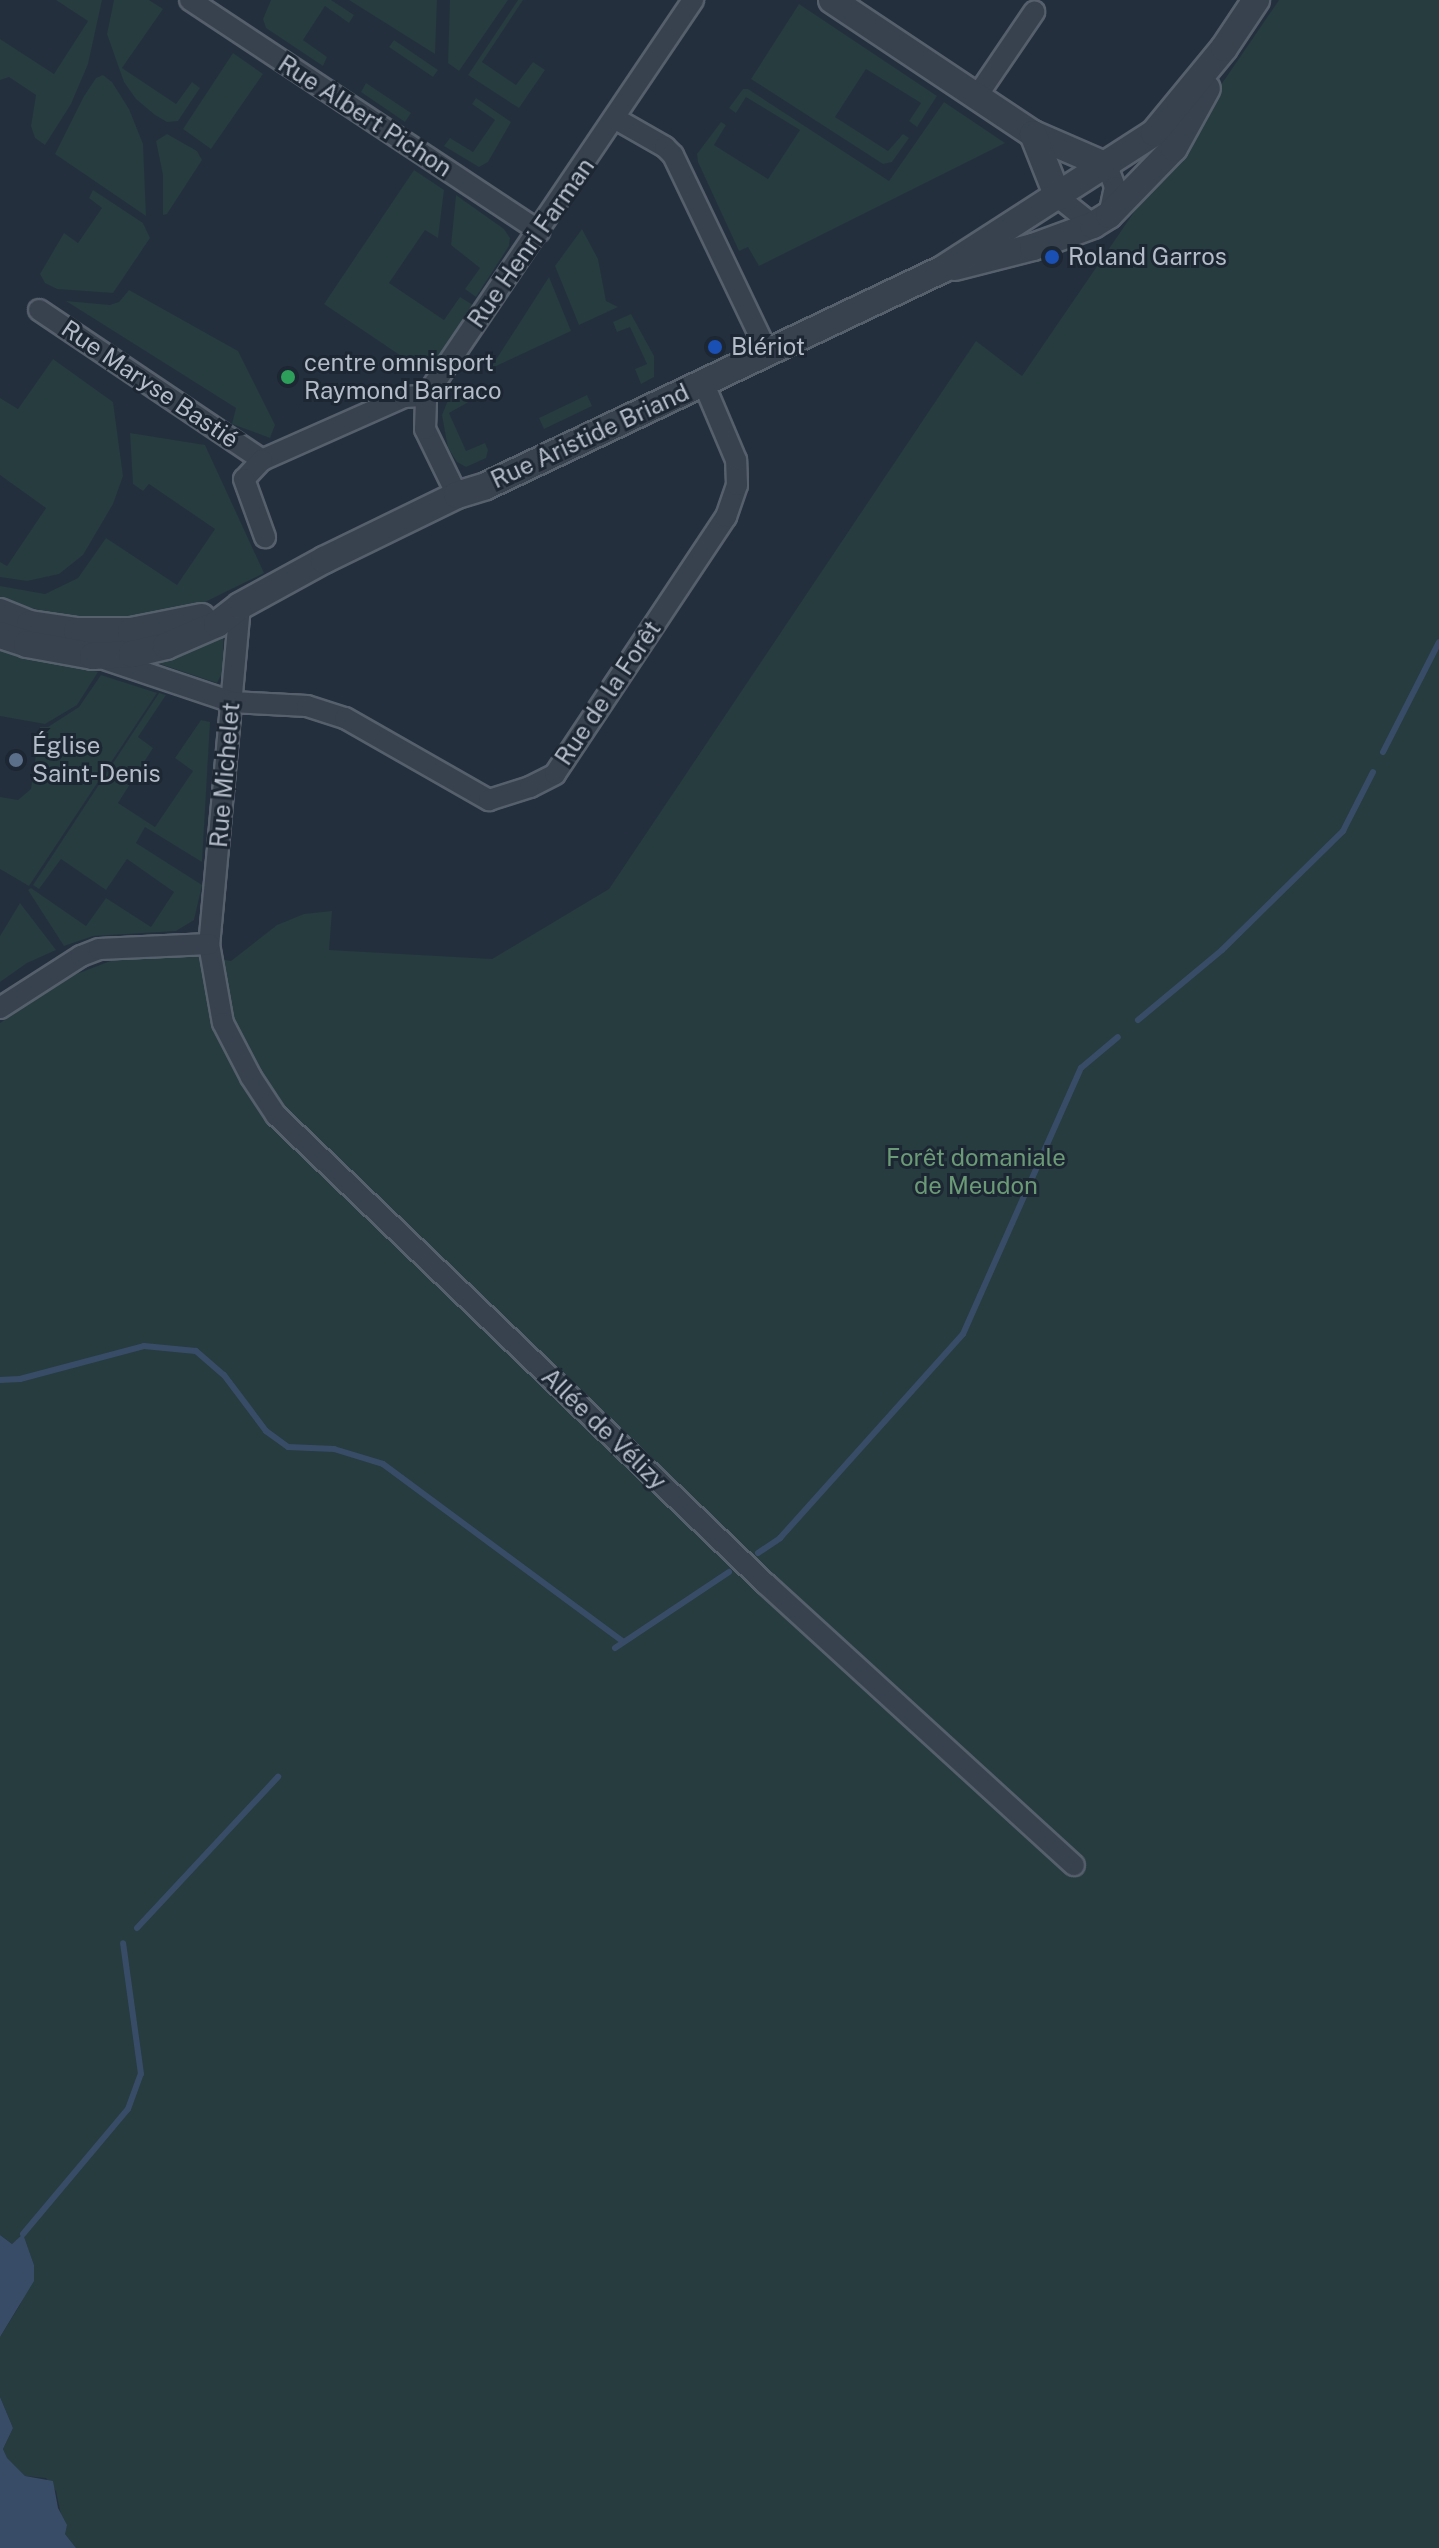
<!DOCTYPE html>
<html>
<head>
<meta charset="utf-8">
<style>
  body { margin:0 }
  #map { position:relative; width:1439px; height:2548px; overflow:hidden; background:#242f3e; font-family:"Public Sans",sans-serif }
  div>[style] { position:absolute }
  .green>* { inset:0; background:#263c3f }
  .water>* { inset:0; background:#394c67 }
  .stream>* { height:6px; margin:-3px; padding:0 3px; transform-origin:3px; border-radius:3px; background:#394c67 }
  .roads { filter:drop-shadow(2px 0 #565f6c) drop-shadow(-2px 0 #565f6c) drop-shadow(0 2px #565f6c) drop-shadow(0 -2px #565f6c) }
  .minor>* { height:20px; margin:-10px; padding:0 10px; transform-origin:10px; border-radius:10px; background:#38414e }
  .tertiary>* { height:26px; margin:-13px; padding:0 13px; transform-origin:13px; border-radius:13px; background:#38414e }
  .dots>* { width:22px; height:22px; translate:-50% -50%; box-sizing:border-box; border:4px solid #1d2633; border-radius:50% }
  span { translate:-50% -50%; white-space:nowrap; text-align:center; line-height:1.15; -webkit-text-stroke:6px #1d2633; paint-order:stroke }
  .street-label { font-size:24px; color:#b4bcc9 }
  .poi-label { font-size:24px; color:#b4bcc9 }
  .left { translate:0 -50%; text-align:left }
  .park-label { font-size:24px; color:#6b9a76 }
</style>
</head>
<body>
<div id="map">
  <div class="green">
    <div style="clip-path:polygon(56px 0,102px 0,88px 64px,71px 104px,45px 145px,35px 138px,31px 126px,36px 95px,9px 77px,0 80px,0 39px,54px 74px,88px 21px)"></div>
    <div style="clip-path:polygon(114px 0,149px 0,163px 9px,122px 68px,176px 104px,192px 82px,200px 88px,178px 121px,167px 122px,155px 115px,136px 99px,124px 82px,107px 34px)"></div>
    <div style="clip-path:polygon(271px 0,331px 0,354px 15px,349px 23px,325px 6px,303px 40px,327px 57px,323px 66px,266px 28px,263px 19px)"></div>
    <div style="clip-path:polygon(349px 0,437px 0,435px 54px)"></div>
    <div style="clip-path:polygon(450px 0,508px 0,459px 71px,448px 63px)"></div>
    <div style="clip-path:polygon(518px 0,523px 0,482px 62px,516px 85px,533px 62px,545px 70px,519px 108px,468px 75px)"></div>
    <div style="clip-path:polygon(1279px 0,1439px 0,1439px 2548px,76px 2548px,65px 2534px,56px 2491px,46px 2478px,25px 2476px,7px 2459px,3px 2449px,13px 2428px,0 2397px,0 2337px,20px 2305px,34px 2265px,23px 2235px,12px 2244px,0 2235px,0 1023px,74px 975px,121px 957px,178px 952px,231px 961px,277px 925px,304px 914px,332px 911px,329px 950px,492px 959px,609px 889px,976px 341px,1022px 376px)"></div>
    <div style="clip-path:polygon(799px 4px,937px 96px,917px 127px,909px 121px,921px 103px,866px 69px,835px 117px,888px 151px,903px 134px,909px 138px,892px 162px,883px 164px,751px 79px)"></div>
    <div style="clip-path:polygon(394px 40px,438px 70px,433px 77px,389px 47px)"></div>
    <div style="clip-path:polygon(233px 53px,263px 74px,211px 149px,183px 129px)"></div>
    <div style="clip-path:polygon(103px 75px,112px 82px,129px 109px,143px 144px,146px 216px,55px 154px,84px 96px,96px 78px)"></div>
    <div style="clip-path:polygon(366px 83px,411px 113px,405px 122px,361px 92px)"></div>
    <div style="clip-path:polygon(743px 89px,748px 89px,889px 181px,944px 102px,1005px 143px,759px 266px,748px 247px,739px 251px,698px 162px,697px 154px,721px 122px,726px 125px,714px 145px,768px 179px,800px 130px,746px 97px,736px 113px,729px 108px)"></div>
    <div style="clip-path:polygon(476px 98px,511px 122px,488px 162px,479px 167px,444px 146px,450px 138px,473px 152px,495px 120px,472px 104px)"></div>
    <div style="clip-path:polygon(167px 134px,197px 151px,202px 160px,167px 214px,163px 215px,163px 175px,156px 141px)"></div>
    <div style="clip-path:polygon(414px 170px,444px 190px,438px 238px,425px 230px,389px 283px,444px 320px,460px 297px,473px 305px,435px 363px,426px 369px,413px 364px,324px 304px)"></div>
    <div style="clip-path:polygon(93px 190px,143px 223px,150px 238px,113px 293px,57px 289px,45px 283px,40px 274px,64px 233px,78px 243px,102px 208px,89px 198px)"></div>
    <div style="clip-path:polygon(456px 195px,504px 229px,510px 238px,509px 246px,476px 297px,465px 289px,480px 268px,451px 245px)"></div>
    <div style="clip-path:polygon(582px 229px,598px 259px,606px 301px,618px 307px,579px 325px,555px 266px)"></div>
    <div style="clip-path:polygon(549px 277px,571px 331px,490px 369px)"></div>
    <div style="clip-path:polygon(129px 290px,238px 351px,275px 425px,270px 438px,232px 424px,236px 408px,66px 301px,110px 305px,119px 302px)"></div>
    <div style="clip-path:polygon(631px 314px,654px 356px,654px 377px,641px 384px,635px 369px,647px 364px,630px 327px,617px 332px,613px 322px)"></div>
    <div style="clip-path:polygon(53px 359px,113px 402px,123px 476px,113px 504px,83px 555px,59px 574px,27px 581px,0 577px,0 562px,7px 566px,46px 508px,0 475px,0 398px,18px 409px)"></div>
    <div style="clip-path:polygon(466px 392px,472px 400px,449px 413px,466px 451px,485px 443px,488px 450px,486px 458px,466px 467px,457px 462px,448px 448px,442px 415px,448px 400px,457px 393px)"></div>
    <div style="clip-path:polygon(587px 395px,592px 406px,544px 429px,539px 418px)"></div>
    <div style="clip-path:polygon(130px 433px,205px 445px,264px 573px,203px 603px,166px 613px,110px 619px,57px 615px,0 599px,0 586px,45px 594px,78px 578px,106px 538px,177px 585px,215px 529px,149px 484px,143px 491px,133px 484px)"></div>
    <div style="clip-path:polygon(223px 634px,224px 669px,217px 683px,157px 663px,157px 659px)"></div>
    <div style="clip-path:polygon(0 641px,98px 672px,77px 705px,45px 724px,0 716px)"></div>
    <div style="clip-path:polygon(101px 675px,157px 693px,29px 886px,0 869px,0 797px,18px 800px,31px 789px,40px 727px,48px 727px,79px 707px)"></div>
    <div style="clip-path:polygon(159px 693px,166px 695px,138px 737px,153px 748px,118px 803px,155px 827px,193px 771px,175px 758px,201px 720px,210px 722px,202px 862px,145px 827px,136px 843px,202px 885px,194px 920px,176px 931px,93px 936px,64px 946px,28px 890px,31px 888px,86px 926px,106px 898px,151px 927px,174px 892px,127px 859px,106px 890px,61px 859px,39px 889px,33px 885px)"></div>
    <div style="clip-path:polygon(20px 903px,56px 950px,27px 963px,0 982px,0 936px)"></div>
  </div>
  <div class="water">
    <div style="clip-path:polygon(23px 2234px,34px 2265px,34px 2281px,0 2337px,0 2235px,12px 2244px)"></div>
    <div style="clip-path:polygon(0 2397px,13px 2428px,3px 2449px,7px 2458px,25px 2476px,53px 2481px,58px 2508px,67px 2525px,65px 2534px,76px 2548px,0 2548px)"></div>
  </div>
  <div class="stream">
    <div style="left:1383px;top:752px;width:123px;rotate:-63deg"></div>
    <div style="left:1138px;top:1020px;width:109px;rotate:-39.8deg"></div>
    <div style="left:1222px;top:950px;width:170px;rotate:-44.5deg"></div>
    <div style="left:1343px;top:831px;width:66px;rotate:-63deg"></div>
    <div style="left:0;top:1380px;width:20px;rotate:-3deg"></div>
    <div style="left:20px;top:1379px;width:128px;rotate:-14.9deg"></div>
    <div style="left:144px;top:1346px;width:52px;rotate:5.5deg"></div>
    <div style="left:196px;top:1351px;width:37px;rotate:41deg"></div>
    <div style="left:224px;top:1375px;width:70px;rotate:53.1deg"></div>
    <div style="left:266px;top:1431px;width:27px;rotate:36deg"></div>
    <div style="left:288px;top:1447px;width:46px;rotate:2.5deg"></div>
    <div style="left:334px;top:1449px;width:51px;rotate:17deg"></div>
    <div style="left:383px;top:1464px;width:297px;rotate:36.5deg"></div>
    <div style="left:758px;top:1553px;width:27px;rotate:-34deg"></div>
    <div style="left:780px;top:1538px;width:274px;rotate:-48.1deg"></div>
    <div style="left:963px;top:1334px;width:291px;rotate:-66.1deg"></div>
    <div style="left:1081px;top:1068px;width:48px;rotate:-40deg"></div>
    <div style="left:615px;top:1648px;width:137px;rotate:-33.7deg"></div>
    <div style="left:137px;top:1928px;width:207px;rotate:-47deg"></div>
    <div style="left:23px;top:2234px;width:163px;rotate:-50deg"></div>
    <div style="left:128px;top:2109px;width:37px;rotate:-70deg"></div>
    <div style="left:141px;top:2074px;width:132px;rotate:-97.8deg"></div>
  </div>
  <div class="roads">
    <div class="minor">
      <div style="left:190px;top:0;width:419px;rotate:33.5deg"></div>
      <div style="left:977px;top:96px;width:102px;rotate:-55.8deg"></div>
      <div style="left:616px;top:119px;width:56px;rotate:29.7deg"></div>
      <div style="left:665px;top:147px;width:11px;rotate:45deg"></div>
      <div style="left:673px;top:155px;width:217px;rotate:64.4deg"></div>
      <div style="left:1107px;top:166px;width:22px;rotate:69deg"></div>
      <div style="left:1115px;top:187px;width:29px;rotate:102deg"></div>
      <div style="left:1058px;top:197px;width:45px;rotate:38.7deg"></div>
      <div style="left:39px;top:310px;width:269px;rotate:33.9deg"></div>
      <div style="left:262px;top:460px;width:155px;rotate:-23.9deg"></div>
      <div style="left:404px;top:397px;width:22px;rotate:-3deg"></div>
      <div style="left:262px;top:460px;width:26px;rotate:133deg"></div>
      <div style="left:244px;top:479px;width:62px;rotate:70.1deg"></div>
      <div style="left:457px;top:495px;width:73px;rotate:-115.9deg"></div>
      <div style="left:425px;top:429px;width:33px;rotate:-88deg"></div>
      <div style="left:426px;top:396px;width:478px;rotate:-56deg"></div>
      <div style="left:240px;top:606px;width:339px;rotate:95.2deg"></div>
      <div style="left:209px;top:944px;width:80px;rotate:80deg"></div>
      <div style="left:223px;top:1023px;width:61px;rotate:62.6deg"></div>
      <div style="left:251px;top:1077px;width:45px;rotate:56.7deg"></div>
      <div style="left:276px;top:1115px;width:678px;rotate:43.75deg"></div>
      <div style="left:766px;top:1584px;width:417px;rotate:42.4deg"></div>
      <div style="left:107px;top:660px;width:132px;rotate:18.6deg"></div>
      <div style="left:232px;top:702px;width:75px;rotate:3.1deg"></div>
      <div style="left:307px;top:706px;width:40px;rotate:18deg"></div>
      <div style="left:345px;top:718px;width:166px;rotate:29.7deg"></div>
      <div style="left:489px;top:800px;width:43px;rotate:-17.6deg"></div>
      <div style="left:530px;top:787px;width:28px;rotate:-27deg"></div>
      <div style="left:555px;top:774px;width:309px;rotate:-56.4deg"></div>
      <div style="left:726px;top:517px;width:34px;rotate:-71deg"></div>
      <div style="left:737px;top:485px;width:25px;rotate:-92deg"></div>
      <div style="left:736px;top:460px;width:85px;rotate:-112.9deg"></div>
      <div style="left:0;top:1008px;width:96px;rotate:-32.7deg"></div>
      <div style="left:81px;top:956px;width:19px;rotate:-21deg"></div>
      <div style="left:99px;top:949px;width:110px;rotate:-2.6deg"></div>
    </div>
    <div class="tertiary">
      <div style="left:832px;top:0;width:242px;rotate:33.7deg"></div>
      <div style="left:1033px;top:134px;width:81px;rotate:23.4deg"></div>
      <div style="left:1033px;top:134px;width:68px;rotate:68.4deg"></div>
      <div style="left:955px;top:267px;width:81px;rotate:-14.4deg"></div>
      <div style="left:1033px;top:247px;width:64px;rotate:-20.1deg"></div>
      <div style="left:1093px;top:225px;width:19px;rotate:-32deg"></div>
      <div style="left:1109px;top:215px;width:93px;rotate:-45.9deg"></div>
      <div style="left:1174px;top:148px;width:68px;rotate:-61.2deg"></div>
      <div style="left:0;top:612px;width:32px;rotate:22deg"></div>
      <div style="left:30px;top:624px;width:48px;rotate:8.5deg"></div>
      <div style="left:77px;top:631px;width:54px"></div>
      <div style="left:131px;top:631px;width:72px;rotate:-11.2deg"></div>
      <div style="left:0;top:635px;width:28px;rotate:18deg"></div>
      <div style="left:27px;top:644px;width:67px;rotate:10.3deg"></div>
      <div style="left:93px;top:656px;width:39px;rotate:-3deg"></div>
      <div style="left:132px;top:654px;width:35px;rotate:-13deg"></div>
      <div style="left:166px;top:646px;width:56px;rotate:-23.3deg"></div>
      <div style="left:217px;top:624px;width:29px;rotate:-38deg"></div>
      <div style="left:240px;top:606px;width:96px;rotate:-28.7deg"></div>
      <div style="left:324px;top:560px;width:148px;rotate:-26deg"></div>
      <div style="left:457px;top:495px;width:30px;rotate:-17deg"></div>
      <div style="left:486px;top:486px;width:506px;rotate:-25.4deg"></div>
      <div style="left:943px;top:269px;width:251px;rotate:-32.8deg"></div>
      <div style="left:1154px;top:133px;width:110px;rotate:-50.5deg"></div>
      <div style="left:1224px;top:48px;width:58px;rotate:-56.3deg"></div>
    </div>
  </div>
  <div class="dots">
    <div style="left:1052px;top:257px;background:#1a4fb4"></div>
    <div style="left:715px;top:347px;background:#1a4fb4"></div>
    <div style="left:288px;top:377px;background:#2e9e5b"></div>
    <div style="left:16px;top:760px;background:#5c6f8a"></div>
  </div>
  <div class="street-label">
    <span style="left:365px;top:116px;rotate:33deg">Rue Albert Pichon</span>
    <span style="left:531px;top:243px;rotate:-55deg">Rue Henri Farman</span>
    <span style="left:150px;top:384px;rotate:34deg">Rue Maryse Bastié</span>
    <span style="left:590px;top:436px;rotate:-25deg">Rue Aristide Briand</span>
    <span style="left:608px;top:693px;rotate:-56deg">Rue de la Forêt</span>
    <span style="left:225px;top:775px;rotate:-85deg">Rue Michelet</span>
    <span style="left:604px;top:1429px;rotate:44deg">Allée de Vélizy</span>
  </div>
  <div class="poi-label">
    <span class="left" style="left:1068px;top:257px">Roland Garros</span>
    <span class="left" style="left:731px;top:347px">Blériot</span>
    <span class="left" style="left:304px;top:377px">centre omnisport<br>Raymond Barraco</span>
    <span class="left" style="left:32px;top:760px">Église<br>Saint-Denis</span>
  </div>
  <div class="park-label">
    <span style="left:976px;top:1172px">Forêt domaniale<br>de Meudon</span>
  </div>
</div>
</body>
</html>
